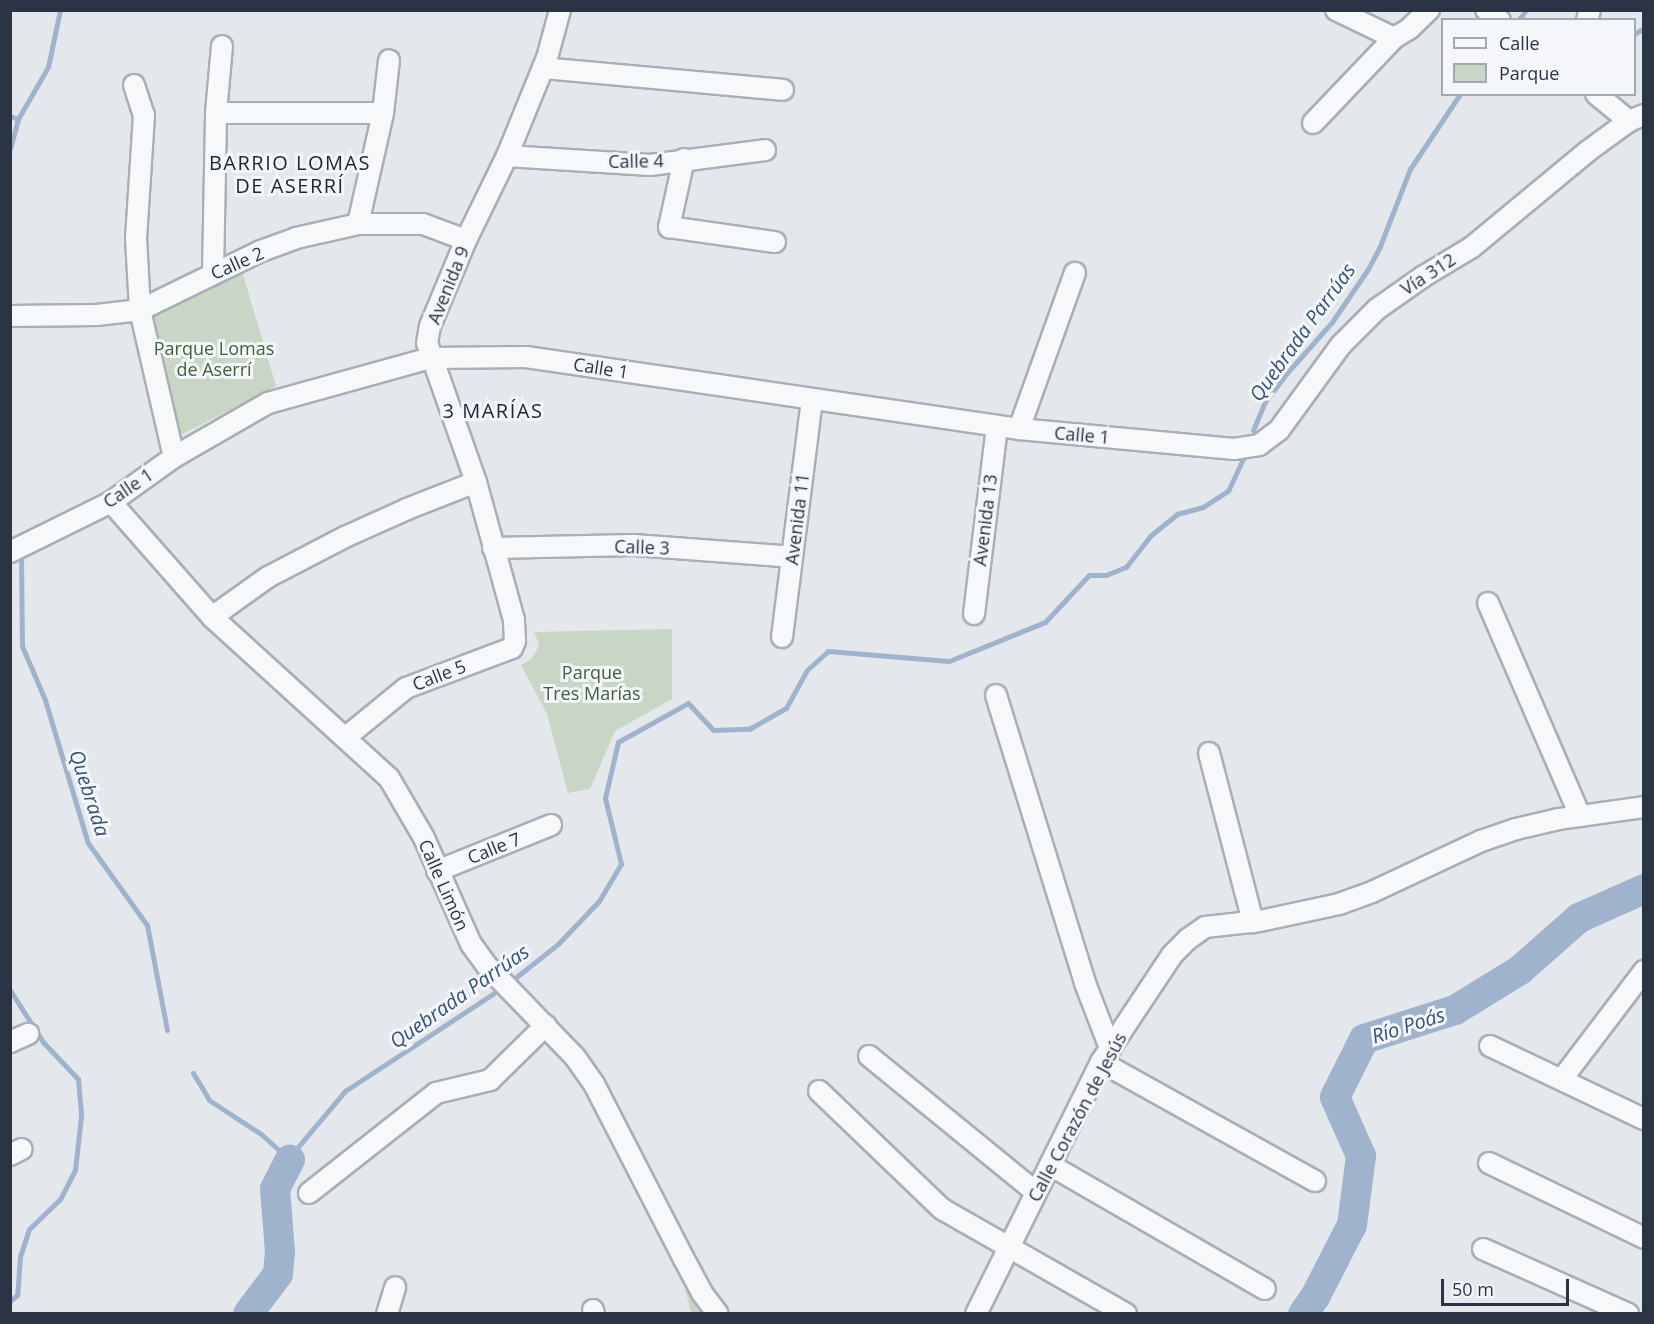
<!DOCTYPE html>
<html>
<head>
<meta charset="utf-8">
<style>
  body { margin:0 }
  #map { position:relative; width:1654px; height:1324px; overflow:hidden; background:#e4e7ec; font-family:"Open Sans",sans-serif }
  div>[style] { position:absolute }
  .green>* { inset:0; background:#c9d6c5 }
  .stream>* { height:5px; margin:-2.5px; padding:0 2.5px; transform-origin:2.5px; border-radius:2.5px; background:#9fb4cc }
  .river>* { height:30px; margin:-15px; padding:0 15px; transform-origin:15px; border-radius:15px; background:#9fb4cc }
  .roads { filter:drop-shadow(2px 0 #a9aeb7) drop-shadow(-2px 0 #a9aeb7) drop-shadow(0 2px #a9aeb7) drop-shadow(0 -2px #a9aeb7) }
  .minor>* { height:20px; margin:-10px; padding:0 10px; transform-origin:10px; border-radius:10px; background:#f7f8fa }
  span { translate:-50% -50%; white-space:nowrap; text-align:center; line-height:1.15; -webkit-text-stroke:6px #f4f6f9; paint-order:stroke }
  .street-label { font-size:18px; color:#2b3445 }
  .park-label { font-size:18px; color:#3f6138 }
  .neighbourhood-label { font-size:20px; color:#1d2536; letter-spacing:1.5px }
  .water-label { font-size:20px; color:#34527a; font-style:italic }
  .frame { position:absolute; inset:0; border:12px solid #2b3445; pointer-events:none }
  .legend { position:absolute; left:1441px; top:18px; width:195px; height:78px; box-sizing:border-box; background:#f4f6f9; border:2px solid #a4a8b1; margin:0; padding:8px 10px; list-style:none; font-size:18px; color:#2b3445 }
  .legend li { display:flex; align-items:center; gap:12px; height:30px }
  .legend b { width:30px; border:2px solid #a4a8b1 }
  .scale { position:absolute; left:1441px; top:1279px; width:128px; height:27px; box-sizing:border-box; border:3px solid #2b3445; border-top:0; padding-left:8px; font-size:18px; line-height:21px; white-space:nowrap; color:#2b3445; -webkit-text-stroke:4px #f4f6f9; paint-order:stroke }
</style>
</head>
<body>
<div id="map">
  <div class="green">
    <div style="clip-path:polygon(242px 271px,276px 386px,179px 436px,150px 312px)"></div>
    <div style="clip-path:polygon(672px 629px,672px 699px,615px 731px,590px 789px,568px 793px,547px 714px,521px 665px,531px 659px,537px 650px,539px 644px,534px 632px)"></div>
    <div style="clip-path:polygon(680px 1266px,713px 1313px,691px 1313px)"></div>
  </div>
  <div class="stream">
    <div style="left:1524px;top:20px;width:4px;rotate:-153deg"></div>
    <div style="left:1520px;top:18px;width:10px;rotate:-53deg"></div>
    <div style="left:1634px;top:34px;width:12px;rotate:-31deg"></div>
    <div style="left:10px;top:116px;width:9px;rotate:21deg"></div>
    <div style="left:18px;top:119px;width:31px;rotate:105deg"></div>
    <div style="left:18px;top:119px;width:60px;rotate:-60deg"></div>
    <div style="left:48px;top:67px;width:58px;rotate:-78.1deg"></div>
    <div style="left:1253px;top:430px;width:30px;rotate:-67deg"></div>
    <div style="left:1265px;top:402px;width:35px;rotate:-53deg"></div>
    <div style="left:1286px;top:374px;width:69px;rotate:-48.5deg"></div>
    <div style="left:1332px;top:322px;width:64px;rotate:-55.8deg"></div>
    <div style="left:1368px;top:269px;width:26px;rotate:-62deg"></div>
    <div style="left:1380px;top:246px;width:83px;rotate:-68.7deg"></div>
    <div style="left:1410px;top:169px;width:90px;rotate:-56.3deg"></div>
    <div style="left:21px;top:554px;width:92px;rotate:89.4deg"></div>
    <div style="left:22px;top:646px;width:59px;rotate:66.9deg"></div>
    <div style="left:45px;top:700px;width:149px;rotate:73.3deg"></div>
    <div style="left:88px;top:843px;width:101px;rotate:54.3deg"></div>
    <div style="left:147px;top:925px;width:107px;rotate:79.2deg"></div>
    <div style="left:510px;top:982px;width:61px;rotate:-38.4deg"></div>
    <div style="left:558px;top:944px;width:59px;rotate:-46.4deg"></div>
    <div style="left:599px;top:901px;width:43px;rotate:-59.3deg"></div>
    <div style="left:621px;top:864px;width:68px;rotate:-103.6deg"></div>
    <div style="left:605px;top:798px;width:57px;rotate:-76.9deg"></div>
    <div style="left:618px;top:742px;width:80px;rotate:-29.1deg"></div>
    <div style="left:688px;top:703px;width:37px;rotate:47deg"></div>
    <div style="left:713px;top:730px;width:36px;rotate:-2deg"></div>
    <div style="left:749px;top:729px;width:43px;rotate:-29.6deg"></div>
    <div style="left:786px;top:708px;width:43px;rotate:-61.1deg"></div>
    <div style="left:807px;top:670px;width:28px;rotate:-42deg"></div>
    <div style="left:828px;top:651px;width:121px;rotate:4.7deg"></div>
    <div style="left:949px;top:661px;width:104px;rotate:-22.1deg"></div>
    <div style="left:1045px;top:622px;width:64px;rotate:-46.9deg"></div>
    <div style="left:1089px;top:575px;width:17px"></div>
    <div style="left:1106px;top:575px;width:22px;rotate:-22deg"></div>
    <div style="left:1126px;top:567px;width:39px;rotate:-52deg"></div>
    <div style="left:1150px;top:536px;width:35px;rotate:-39deg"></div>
    <div style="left:1177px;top:514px;width:27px;rotate:-15deg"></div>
    <div style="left:1203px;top:507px;width:30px;rotate:-33deg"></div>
    <div style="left:1228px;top:491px;width:35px;rotate:-65deg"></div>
    <div style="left:10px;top:990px;width:62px;rotate:57.6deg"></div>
    <div style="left:43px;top:1042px;width:51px;rotate:46.6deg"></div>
    <div style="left:78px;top:1079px;width:37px;rotate:85deg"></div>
    <div style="left:81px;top:1116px;width:54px;rotate:96.3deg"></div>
    <div style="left:75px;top:1170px;width:33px;rotate:117deg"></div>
    <div style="left:60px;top:1199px;width:43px;rotate:135.9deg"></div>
    <div style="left:29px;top:1229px;width:28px;rotate:108deg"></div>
    <div style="left:20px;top:1256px;width:39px;rotate:94deg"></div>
    <div style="left:17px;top:1295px;width:9px;rotate:139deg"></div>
    <div style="left:193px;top:1073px;width:31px;rotate:59deg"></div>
    <div style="left:209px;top:1100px;width:62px;rotate:33.2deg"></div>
    <div style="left:261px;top:1134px;width:39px;rotate:42deg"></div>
    <div style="left:290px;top:1160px;width:14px;rotate:-60deg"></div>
    <div style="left:297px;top:1148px;width:75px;rotate:-49.9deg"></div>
    <div style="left:345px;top:1091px;width:188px;rotate:-33.3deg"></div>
  </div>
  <div class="river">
    <div style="left:248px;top:1314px;width:50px;rotate:-53.1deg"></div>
    <div style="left:278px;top:1274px;width:22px;rotate:-85deg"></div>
    <div style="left:280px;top:1252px;width:63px;rotate:-94.5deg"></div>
    <div style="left:275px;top:1189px;width:33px;rotate:-63deg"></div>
    <div style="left:1303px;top:1314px;width:21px;rotate:-55deg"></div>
    <div style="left:1315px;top:1297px;width:81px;rotate:-62.8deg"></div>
    <div style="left:1352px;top:1225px;width:70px;rotate:-82.6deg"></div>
    <div style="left:1361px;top:1156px;width:64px;rotate:-113.8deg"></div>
    <div style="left:1335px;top:1097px;width:65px;rotate:-63.4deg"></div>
    <div style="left:1364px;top:1039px;width:96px;rotate:-17.7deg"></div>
    <div style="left:1455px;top:1010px;width:76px;rotate:-31.6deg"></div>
    <div style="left:1520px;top:970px;width:79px;rotate:-41.4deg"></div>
    <div style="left:1579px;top:918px;width:71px;rotate:-24deg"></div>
  </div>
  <div class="roads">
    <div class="minor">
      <div style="left:1336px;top:10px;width:64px;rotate:25.8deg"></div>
      <div style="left:1394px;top:38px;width:17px;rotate:-31deg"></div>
      <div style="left:1409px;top:29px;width:28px;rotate:-44deg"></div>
      <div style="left:1486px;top:10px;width:17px;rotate:36deg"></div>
      <div style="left:1587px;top:20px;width:10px;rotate:-73deg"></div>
      <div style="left:543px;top:68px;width:241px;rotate:5.2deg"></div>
      <div style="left:134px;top:85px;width:32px;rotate:72deg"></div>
      <div style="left:144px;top:115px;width:123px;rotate:93.7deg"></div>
      <div style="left:136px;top:238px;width:72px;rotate:86.8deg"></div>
      <div style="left:140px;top:310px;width:151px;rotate:77deg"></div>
      <div style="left:1596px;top:94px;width:43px;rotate:39.3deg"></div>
      <div style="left:216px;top:113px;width:167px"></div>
      <div style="left:1313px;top:123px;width:117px;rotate:-46.4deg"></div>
      <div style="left:507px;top:156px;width:143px;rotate:3.6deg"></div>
      <div style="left:650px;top:165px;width:116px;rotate:-7.4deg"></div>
      <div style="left:684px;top:159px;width:70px;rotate:102.4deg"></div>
      <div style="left:669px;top:227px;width:107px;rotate:8.1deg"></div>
      <div style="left:358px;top:224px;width:114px;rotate:-77.3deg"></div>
      <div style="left:383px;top:113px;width:53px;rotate:-83.5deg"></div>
      <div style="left:213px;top:273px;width:160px;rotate:-88.9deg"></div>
      <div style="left:216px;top:113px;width:67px;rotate:-84.9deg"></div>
      <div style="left:10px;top:316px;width:87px;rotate:-0.7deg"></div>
      <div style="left:97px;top:315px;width:43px;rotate:-6.6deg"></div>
      <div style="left:140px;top:310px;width:135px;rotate:-26deg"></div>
      <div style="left:261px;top:251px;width:37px;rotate:-20deg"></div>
      <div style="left:296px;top:238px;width:64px;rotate:-12.7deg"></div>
      <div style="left:358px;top:224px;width:65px"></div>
      <div style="left:423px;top:224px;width:46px;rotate:20.4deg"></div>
      <div style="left:1019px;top:429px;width:166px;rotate:-70.3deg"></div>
      <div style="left:111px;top:502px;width:153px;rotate:48.7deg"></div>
      <div style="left:212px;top:617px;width:239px;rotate:42.3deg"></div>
      <div style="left:389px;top:778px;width:69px;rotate:59.7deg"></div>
      <div style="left:424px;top:838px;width:116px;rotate:66.1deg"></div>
      <div style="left:471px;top:944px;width:29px;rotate:54deg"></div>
      <div style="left:488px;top:967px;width:125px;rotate:46deg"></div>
      <div style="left:575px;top:1057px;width:33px;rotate:55deg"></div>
      <div style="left:594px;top:1084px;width:197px;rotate:62.8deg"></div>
      <div style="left:684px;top:1259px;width:38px;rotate:62deg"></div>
      <div style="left:702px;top:1293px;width:26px;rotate:53deg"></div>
      <div style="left:493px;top:548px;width:141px;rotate:-1.2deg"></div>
      <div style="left:634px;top:545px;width:158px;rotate:4.3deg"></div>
      <div style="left:10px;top:552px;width:113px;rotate:-26.3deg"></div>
      <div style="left:111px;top:502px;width:77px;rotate:-35.5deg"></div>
      <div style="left:174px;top:457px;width:108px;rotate:-29.9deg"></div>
      <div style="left:268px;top:403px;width:168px;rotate:-15.5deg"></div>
      <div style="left:430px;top:358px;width:96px;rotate:-0.6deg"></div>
      <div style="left:526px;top:357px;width:498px;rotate:8.3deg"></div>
      <div style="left:1019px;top:429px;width:216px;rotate:5.3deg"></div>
      <div style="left:1234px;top:449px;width:25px;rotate:-9deg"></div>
      <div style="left:1259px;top:445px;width:25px;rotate:-37deg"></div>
      <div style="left:1279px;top:430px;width:105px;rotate:-53.9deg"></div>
      <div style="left:1341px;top:345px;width:51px;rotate:-45deg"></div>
      <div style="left:1377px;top:309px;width:57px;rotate:-35.1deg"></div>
      <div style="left:1424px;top:276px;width:56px;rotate:-31.1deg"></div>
      <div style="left:1472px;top:247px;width:151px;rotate:-39.6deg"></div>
      <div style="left:1588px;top:151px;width:51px;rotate:-36.2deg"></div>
      <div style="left:1629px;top:121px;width:16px;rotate:-22deg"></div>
      <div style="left:1488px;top:603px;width:232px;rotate:66.6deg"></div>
      <div style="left:974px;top:614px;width:189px;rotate:-83deg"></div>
      <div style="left:212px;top:617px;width:69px;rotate:-35.5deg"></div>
      <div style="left:268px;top:577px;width:87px;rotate:-27.5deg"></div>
      <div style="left:345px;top:537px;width:68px;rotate:-24.3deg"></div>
      <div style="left:407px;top:509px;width:74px;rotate:-21.4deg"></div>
      <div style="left:782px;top:637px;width:239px;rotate:-82.8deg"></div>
      <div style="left:996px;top:695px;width:301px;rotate:72.8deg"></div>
      <div style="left:1085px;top:983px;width:70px;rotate:69deg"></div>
      <div style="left:346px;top:737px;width:77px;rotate:-39.2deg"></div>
      <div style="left:406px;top:688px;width:113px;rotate:-20.7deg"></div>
      <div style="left:512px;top:648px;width:8px;rotate:-67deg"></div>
      <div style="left:515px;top:641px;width:21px;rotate:-93deg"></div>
      <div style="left:514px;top:620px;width:143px;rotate:-105.4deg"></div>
      <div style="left:476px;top:482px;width:147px;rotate:-109.4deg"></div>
      <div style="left:427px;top:343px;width:17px;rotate:-80deg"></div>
      <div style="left:430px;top:326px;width:93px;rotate:-67.3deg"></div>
      <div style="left:466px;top:240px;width:93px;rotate:-64deg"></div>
      <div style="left:507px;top:156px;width:106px;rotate:-67.8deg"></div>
      <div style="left:547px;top:58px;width:50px;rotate:-74.8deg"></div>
      <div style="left:1209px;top:753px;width:175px;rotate:75.4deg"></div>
      <div style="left:437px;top:871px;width:123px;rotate:-22deg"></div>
      <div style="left:10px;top:1042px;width:20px;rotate:-24deg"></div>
      <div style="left:1490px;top:1046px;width:170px;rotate:25.4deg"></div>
      <div style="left:869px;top:1056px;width:215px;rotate:39.2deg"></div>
      <div style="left:1101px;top:1062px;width:245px;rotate:29.1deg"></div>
      <div style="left:1562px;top:1079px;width:136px;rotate:-52.8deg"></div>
      <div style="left:819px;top:1091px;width:170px;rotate:43.8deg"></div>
      <div style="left:942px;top:1209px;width:212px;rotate:29.7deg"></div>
      <div style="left:10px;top:1155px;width:13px;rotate:-27deg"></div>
      <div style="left:1489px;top:1163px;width:172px;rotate:25.8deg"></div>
      <div style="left:1050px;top:1165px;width:248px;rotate:30deg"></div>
      <div style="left:309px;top:1193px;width:162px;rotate:-38.2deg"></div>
      <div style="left:436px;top:1093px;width:56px;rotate:-13.5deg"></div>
      <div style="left:490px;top:1080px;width:78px;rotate:-44.5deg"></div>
      <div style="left:1483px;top:1249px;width:159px;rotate:24.1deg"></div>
      <div style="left:593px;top:1310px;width:4px;rotate:76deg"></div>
      <div style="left:387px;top:1314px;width:28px;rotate:-73deg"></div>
      <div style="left:976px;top:1314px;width:281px;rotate:-63.6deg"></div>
      <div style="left:1101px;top:1062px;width:128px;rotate:-56.4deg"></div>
      <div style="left:1172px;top:955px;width:23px;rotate:-45deg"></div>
      <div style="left:1188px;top:939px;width:21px;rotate:-35deg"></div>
      <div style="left:1205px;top:927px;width:55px;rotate:-6.2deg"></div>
      <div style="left:1260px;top:921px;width:81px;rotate:-12.1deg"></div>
      <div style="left:1339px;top:904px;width:35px;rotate:-20deg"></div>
      <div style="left:1372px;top:892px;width:120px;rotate:-25.1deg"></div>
      <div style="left:1481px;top:841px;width:37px;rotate:-19deg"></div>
      <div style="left:1516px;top:829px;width:44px;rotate:-13.1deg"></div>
      <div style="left:1559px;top:819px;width:86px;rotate:-8deg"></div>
    </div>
  </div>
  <div class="street-label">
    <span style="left:636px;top:161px;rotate:-1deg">Calle 4</span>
    <span style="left:237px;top:263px;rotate:-24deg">Calle 2</span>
    <span style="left:1428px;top:274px;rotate:-33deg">Vía 312</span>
    <span style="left:448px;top:285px;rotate:-68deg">Avenida 9</span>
    <span style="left:601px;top:368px;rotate:9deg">Calle 1</span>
    <span style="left:1082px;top:435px;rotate:5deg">Calle 1</span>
    <span style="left:128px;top:488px;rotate:-34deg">Calle 1</span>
    <span style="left:797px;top:519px;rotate:-83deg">Avenida 11</span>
    <span style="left:985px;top:520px;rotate:-83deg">Avenida 13</span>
    <span style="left:642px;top:547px;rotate:2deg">Calle 3</span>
    <span style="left:439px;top:675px;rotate:-21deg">Calle 5</span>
    <span style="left:494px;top:848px;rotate:-22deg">Calle 7</span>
    <span style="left:444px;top:885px;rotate:66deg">Calle Limón</span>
    <span style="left:1077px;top:1117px;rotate:-62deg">Calle Corazón de Jesús</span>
  </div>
  <div class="park-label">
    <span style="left:214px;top:359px">Parque Lomas<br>de Aserrí</span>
    <span style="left:592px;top:683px">Parque<br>Tres Marías</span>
  </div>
  <div class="neighbourhood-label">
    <span style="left:290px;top:174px">BARRIO LOMAS<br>DE ASERRÍ</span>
    <span style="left:493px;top:410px">3 MARÍAS</span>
  </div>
  <div class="water-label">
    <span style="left:1302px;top:332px;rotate:-54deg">Quebrada Parrúas</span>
    <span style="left:90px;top:793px;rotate:72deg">Quebrada</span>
    <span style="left:459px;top:996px;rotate:-35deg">Quebrada Parrúas</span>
    <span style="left:1408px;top:1025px;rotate:-18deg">Río Poás</span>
  </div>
  <div class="frame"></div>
  <ul class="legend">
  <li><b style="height:8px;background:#f7f8fa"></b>Calle</li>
  <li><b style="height:16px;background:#c9d6c5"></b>Parque</li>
  </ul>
  <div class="scale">50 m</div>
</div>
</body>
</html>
